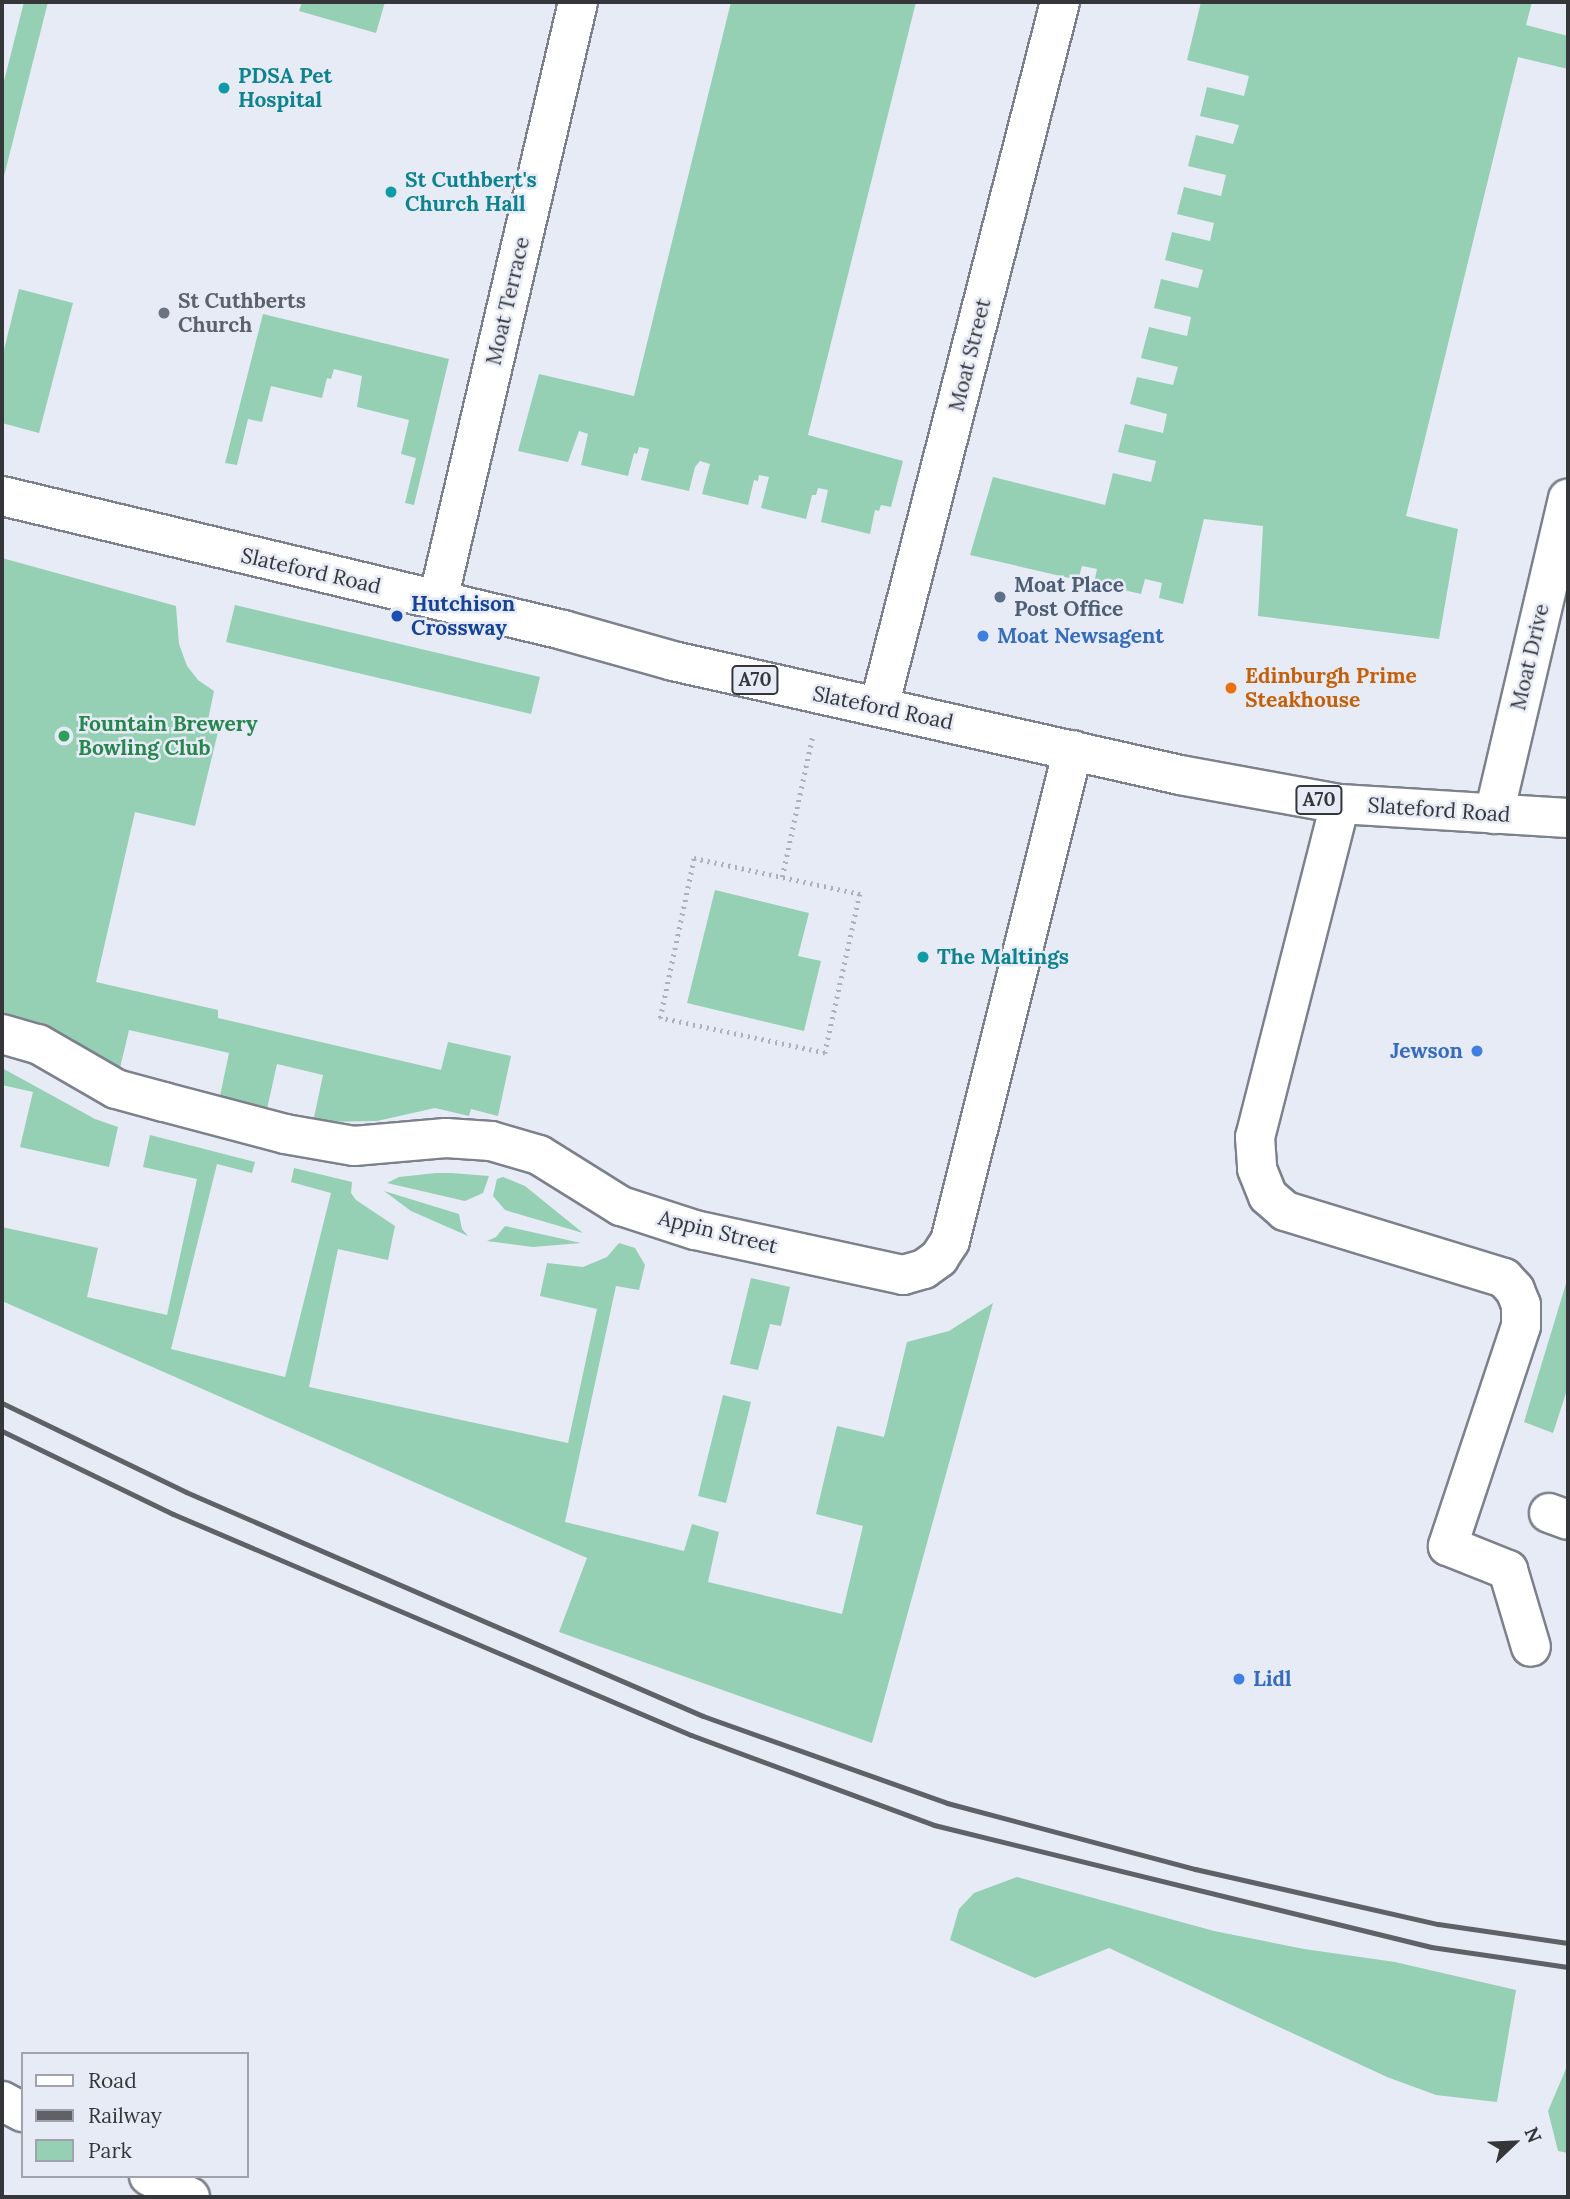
<!DOCTYPE html>
<html>
<head>
<meta charset="utf-8">
<style>
  body { margin:0 }
  #map { position:relative; width:1570px; height:2199px; overflow:hidden; background:#e7ebf6; font-family:Lora,serif }
  div>[style] { position:absolute }
  .green>* { inset:0; background:#95cfb4 }
  .path>* { height:4.5px; margin-top:-2.25px; transform-origin:0; background:repeating-linear-gradient(90deg,#adb0b9 0 2px,transparent 0 7px) }
  .roads { filter:drop-shadow(2px 0 #7d818b) drop-shadow(-2px 0 #7d818b) drop-shadow(0 2px #7d818b) drop-shadow(0 -2px #7d818b) }
  .minor>* { height:38px; margin:-19px; padding:0 19px; transform-origin:19px; border-radius:19px; background:#fff }
  .major>* { height:38px; margin:-19px; padding:0 19px; transform-origin:19px; border-radius:19px; background:#fff }
  .rail>* { height:5px; margin:-2.5px; padding:0 2.5px; transform-origin:2.5px; border-radius:2.5px; background:#5f6167 }
  .dots>* { width:19px; height:19px; translate:-50% -50%; box-sizing:border-box; border:4px solid #e7ebf6; border-radius:50% }
  span { translate:-50% -50%; white-space:nowrap; text-align:center; line-height:1.15; -webkit-text-stroke:5px #e7ebf6; paint-order:stroke }
  .shield-label span { padding:2px 5px; background:#e7ebf6; border:2px solid; border-radius:5px; -webkit-text-stroke-width:0 }
  .shield-label { font-size:19px; color:#35363a; font-weight:700 }
  .culture-label { font-size:21px; color:#0d838f; font-weight:700 }
  .left { translate:0 -50%; text-align:left }
  .worship-label { font-size:21px; color:#5b616d; font-weight:700 }
  .street-label { font-size:21px; color:#35363a }
  .service-label { font-size:21px; color:#4e5e75; font-weight:700 }
  .transit-label { font-size:21px; color:#164399; font-weight:700 }
  .shop-label { font-size:21px; color:#366cbe; font-weight:700 }
  .right { translate:-100% -50%; text-align:right }
  .food-label { font-size:21px; color:#c56008; font-weight:700 }
  .leisure-label { font-size:21px; color:#27864d; font-weight:700 }
  .frame { position:absolute; inset:0; border:4px solid #35363a; pointer-events:none }
  .legend { position:absolute; left:21px; top:2052px; width:228px; height:126px; box-sizing:border-box; background:#e7ebf6; border:2px solid #a0a3ab; margin:0; padding:9px 12px; list-style:none; font-size:21px; color:#35363a }
  .legend li { display:flex; align-items:center; gap:14px; height:35px }
  .legend b { width:35px; border:2px solid #a0a3ab }
  .north { position:absolute; left:1479px; top:2108px; width:70px; height:70px; -webkit-text-stroke:5px #e7ebf6; paint-order:stroke; rotate:67deg; font-size:19px; font-weight:700; line-height:28px; text-align:center; color:#35363a }
  .north::after { content:''; display:block; margin:auto; width:24px; height:32px; background:#35363a; clip-path:polygon(50% 0,100% 100%,50% 72%,0 100%) }
</style>
</head>
<body>
<div id="map">
  <div class="green">
    <div style="clip-path:polygon(24px 2px,48px 2px,2px 184px,2px 89px)"></div>
    <div style="clip-path:polygon(302px 2px,385px 2px,376px 33px,299px 11px)"></div>
    <div style="clip-path:polygon(731px 2px,916px 2px,808px 435px,903px 461px,891px 507px,881px 505px,879px 511px,875px 510px,870px 534px,821px 522px,828px 490px,818px 488px,816px 495px,812px 495px,806px 519px,761px 508px,769px 477px,759px 475px,758px 481px,754px 480px,748px 505px,702px 494px,710px 464px,700px 461px,695px 467px,689px 491px,641px 480px,649px 449px,639px 447px,637px 454px,634px 453px,628px 476px,581px 465px,588px 434px,579px 431px,568px 462px,518px 451px,539px 374px,634px 396px)"></div>
    <div style="clip-path:polygon(1201px 2px,1216px 4px,1218px 2px,1532px 2px,1526px 25px,1568px 36px,1568px 69px,1518px 57px,1406px 516px,1458px 529px,1439px 639px,1258px 616px,1263px 526px,1204px 519px,1183px 604px,1159px 598px,1162px 583px,1145px 579px,1141px 594px,1094px 583px,1097px 569px,1082px 566px,1078px 580px,970px 555px,993px 477px,1105px 505px,1113px 473px,1151px 482px,1156px 461px,1118px 452px,1125px 424px,1163px 433px,1167px 414px,1130px 404px,1137px 377px,1173px 385px,1178px 367px,1141px 358px,1149px 327px,1187px 336px,1191px 317px,1154px 308px,1161px 279px,1198px 288px,1203px 270px,1165px 260px,1172px 232px,1210px 241px,1214px 223px,1177px 214px,1184px 187px,1221px 196px,1226px 175px,1188px 166px,1196px 135px,1233px 144px,1239px 125px,1200px 116px,1207px 87px,1244px 96px,1249px 76px,1187px 60px)"></div>
    <div style="clip-path:polygon(19px 289px,73px 303px,39px 433px,2px 423px,2px 358px)"></div>
    <div style="clip-path:polygon(263px 314px,449px 359px,414px 505px,405px 503px,416px 458px,401px 454px,409px 420px,357px 407px,362px 376px,334px 369px,331px 379px,327px 378px,322px 398px,271px 386px,262px 422px,248px 419px,237px 465px,225px 463px)"></div>
    <div style="clip-path:polygon(2px 558px,176px 606px,179px 644px,187px 666px,198px 680px,214px 691px,208px 720px,220px 724px,195px 826px,135px 812px,96px 982px,218px 1010px,218px 1018px,441px 1070px,448px 1042px,511px 1056px,498px 1116px,471px 1109px,469px 1116px,435px 1108px,377px 1121px,313px 1122px,323px 1075px,277px 1064px,267px 1109px,220px 1096px,229px 1053px,129px 1030px,120px 1068px,88px 1055px,45px 1029px,2px 1014px)"></div>
    <div style="clip-path:polygon(235px 605px,540px 677px,531px 714px,226px 642px)"></div>
    <div style="clip-path:polygon(715px 890px,809px 913px,798px 956px,821px 961px,804px 1031px,687px 1003px)"></div>
    <div style="clip-path:polygon(2px 1068px,95px 1119px,118px 1127px,109px 1167px,20px 1147px,33px 1092px,2px 1085px)"></div>
    <div style="clip-path:polygon(150px 1135px,255px 1162px,252px 1173px,217px 1164px,171px 1349px,285px 1377px,331px 1193px,291px 1182px,294px 1168px,352px 1182px,351px 1193px,356px 1200px,395px 1226px,388px 1260px,338px 1249px,309px 1387px,568px 1443px,597px 1309px,540px 1296px,547px 1263px,583px 1267px,607px 1257px,619px 1243px,635px 1248px,645px 1265px,639px 1290px,616px 1286px,565px 1522px,684px 1551px,692px 1524px,719px 1532px,708px 1582px,842px 1614px,863px 1526px,816px 1514px,837px 1426px,884px 1437px,907px 1342px,949px 1331px,993px 1303px,872px 1743px,559px 1632px,587px 1558px,2px 1301px,2px 1227px,98px 1248px,87px 1297px,167px 1315px,197px 1179px,143px 1167px)"></div>
    <div style="clip-path:polygon(436px 1173px,451px 1173px,489px 1176px,483px 1193px,465px 1201px,387px 1183px,399px 1177px)"></div>
    <div style="clip-path:polygon(503px 1177px,525px 1186px,583px 1233px,505px 1210px,493px 1196px,497px 1179px)"></div>
    <div style="clip-path:polygon(384px 1191px,459px 1214px,462px 1229px,468px 1236px,411px 1211px)"></div>
    <div style="clip-path:polygon(505px 1226px,581px 1243px,533px 1247px,487px 1241px,496px 1237px)"></div>
    <div style="clip-path:polygon(1568px 1277px,1568px 1387px,1553px 1433px,1524px 1422px)"></div>
    <div style="clip-path:polygon(751px 1278px,790px 1287px,781px 1326px,770px 1324px,758px 1370px,730px 1364px)"></div>
    <div style="clip-path:polygon(723px 1395px,751px 1402px,726px 1503px,698px 1496px)"></div>
    <div style="clip-path:polygon(1017px 1877px,1214px 1931px,1304px 1949px,1395px 1962px,1516px 1990px,1497px 2102px,1436px 2095px,1387px 2077px,1109px 1948px,1035px 1978px,950px 1940px,959px 1909px,974px 1893px)"></div>
    <div style="clip-path:polygon(1568px 2064px,1568px 2153px,1558px 2151px,1548px 2111px)"></div>
  </div>
  <div class="path">
    <div style="left:694px;top:858px;width:170px;rotate:12.2deg"></div>
    <div style="left:860px;top:894px;width:163px;rotate:102.4deg"></div>
    <div style="left:825px;top:1053px;width:169px;rotate:-168deg"></div>
    <div style="left:660px;top:1018px;width:164px;rotate:-78deg"></div>
    <div style="left:782px;top:877px;width:146px;rotate:-77.8deg"></div>
  </div>
  <div class="roads">
    <div class="minor">
      <div style="left:438px;top:600px;width:614px;rotate:-76.82deg"></div>
      <div style="left:879px;top:707px;width:728px;rotate:-75.6deg"></div>
      <div style="left:1340px;top:804px;width:344px;rotate:104.3deg"></div>
      <div style="left:1255px;top:1137px;width:32px;rotate:86deg"></div>
      <div style="left:1257px;top:1169px;width:29px;rotate:68deg"></div>
      <div style="left:1268px;top:1196px;width:23px;rotate:41deg"></div>
      <div style="left:1285px;top:1211px;width:229px;rotate:17deg"></div>
      <div style="left:1504px;top:1278px;width:16px;rotate:47deg"></div>
      <div style="left:1515px;top:1290px;width:16px;rotate:68deg"></div>
      <div style="left:1521px;top:1305px;width:21px;rotate:90deg"></div>
      <div style="left:1521px;top:1326px;width:232px;rotate:108.4deg"></div>
      <div style="left:1448px;top:1546px;width:65px;rotate:21.8deg"></div>
      <div style="left:1508px;top:1570px;width:80px;rotate:73.4deg"></div>
      <div style="left:1494px;top:814px;width:324px;rotate:-76.8deg"></div>
      <div style="left:2px;top:1034px;width:37px;rotate:16deg"></div>
      <div style="left:38px;top:1044px;width:90px;rotate:30deg"></div>
      <div style="left:116px;top:1089px;width:50px;rotate:15.2deg"></div>
      <div style="left:164px;top:1102px;width:125px;rotate:14.8deg"></div>
      <div style="left:285px;top:1134px;width:70px;rotate:9.9deg"></div>
      <div style="left:354px;top:1146px;width:92px;rotate:-5deg"></div>
      <div style="left:446px;top:1138px;width:45px;rotate:3.8deg"></div>
      <div style="left:491px;top:1141px;width:50px;rotate:16.3deg"></div>
      <div style="left:539px;top:1155px;width:97px;rotate:31.9deg"></div>
      <div style="left:621px;top:1206px;width:78px;rotate:18deg"></div>
      <div style="left:695px;top:1230px;width:213px;rotate:12.2deg"></div>
      <div style="left:903px;top:1275px;width:22px;rotate:-16deg"></div>
      <div style="left:924px;top:1269px;width:19px;rotate:-36deg"></div>
      <div style="left:939px;top:1258px;width:20px;rotate:-57deg"></div>
      <div style="left:950px;top:1241px;width:506px;rotate:-75.94deg"></div>
      <div style="left:1549px;top:1513px;width:20px;rotate:20deg"></div>
      <div style="left:2px;top:2101px;width:24px;rotate:28deg"></div>
      <div style="left:149px;top:2176px;width:46px;rotate:27.1deg"></div>
    </div>
    <div class="major">
      <div style="left:2px;top:496px;width:577px;rotate:13.43deg"></div>
      <div style="left:563px;top:630px;width:114px;rotate:15.7deg"></div>
      <div style="left:673px;top:661px;width:520px;rotate:12.67deg"></div>
      <div style="left:1180px;top:775px;width:163px;rotate:10.3deg"></div>
      <div style="left:1340px;top:804px;width:228px;rotate:3.5deg"></div>
    </div>
  </div>
  <div class="rail">
    <div style="left:2px;top:1403px;width:204px;rotate:25.8deg"></div>
    <div style="left:186px;top:1492px;width:563px;rotate:23.43deg"></div>
    <div style="left:703px;top:1716px;width:259px;rotate:19.6deg"></div>
    <div style="left:947px;top:1803px;width:257px;rotate:14.9deg"></div>
    <div style="left:1195px;top:1869px;width:249px;rotate:12.8deg"></div>
    <div style="left:1438px;top:1924px;width:131px;rotate:8.3deg"></div>
    <div style="left:2px;top:1431px;width:190px;rotate:25.9deg"></div>
    <div style="left:173px;top:1514px;width:563px;rotate:23.11deg"></div>
    <div style="left:691px;top:1735px;width:259px;rotate:20.3deg"></div>
    <div style="left:934px;top:1825px;width:512px;rotate:13.79deg"></div>
    <div style="left:1431px;top:1947px;width:138px;rotate:8.3deg"></div>
  </div>
  <div class="dots">
    <div style="left:224px;top:88px;background:#0f9aa8"></div>
    <div style="left:391px;top:192px;background:#0f9aa8"></div>
    <div style="left:164px;top:313px;background:#6b7280"></div>
    <div style="left:1000px;top:597px;background:#5c6f8a"></div>
    <div style="left:397px;top:616px;background:#1a4fb4"></div>
    <div style="left:983px;top:636px;background:#3f7fe0"></div>
    <div style="left:1231px;top:688px;background:#e8710a"></div>
    <div style="left:64px;top:736px;background:#2e9e5b"></div>
    <div style="left:923px;top:957px;background:#0f9aa8"></div>
    <div style="left:1477px;top:1051px;background:#3f7fe0"></div>
    <div style="left:1239px;top:1679px;background:#3f7fe0"></div>
  </div>
  <div class="shield-label">
    <span style="left:755px;top:680px">A70</span>
    <span style="left:1319px;top:800px">A70</span>
  </div>
  <div class="culture-label">
    <span class="left" style="left:238px;top:88px">PDSA Pet<br>Hospital</span>
    <span class="left" style="left:405px;top:192px">St Cuthbert's<br>Church Hall</span>
    <span class="left" style="left:937px;top:957px">The Maltings</span>
  </div>
  <div class="worship-label">
    <span class="left" style="left:178px;top:313px">St Cuthberts<br>Church</span>
  </div>
  <div class="street-label">
    <span style="left:508px;top:301px;rotate:-77deg">Moat Terrace</span>
    <span style="left:970px;top:355px;rotate:-76deg">Moat Street</span>
    <span style="left:311px;top:571px;rotate:13deg">Slateford Road</span>
    <span style="left:1530px;top:657px;rotate:-77deg">Moat Drive</span>
    <span style="left:883px;top:708px;rotate:12deg">Slateford Road</span>
    <span style="left:1439px;top:810px;rotate:4deg">Slateford Road</span>
    <span style="left:718px;top:1232px;rotate:14deg">Appin Street</span>
  </div>
  <div class="service-label">
    <span class="left" style="left:1014px;top:597px">Moat Place<br>Post Office</span>
  </div>
  <div class="transit-label">
    <span class="left" style="left:411px;top:616px">Hutchison<br>Crossway</span>
  </div>
  <div class="shop-label">
    <span class="left" style="left:997px;top:636px">Moat Newsagent</span>
    <span class="right" style="left:1463px;top:1051px">Jewson</span>
    <span class="left" style="left:1253px;top:1679px">Lidl</span>
  </div>
  <div class="food-label">
    <span class="left" style="left:1245px;top:688px">Edinburgh Prime<br>Steakhouse</span>
  </div>
  <div class="leisure-label">
    <span class="left" style="left:78px;top:736px">Fountain Brewery<br>Bowling Club</span>
  </div>
  <div class="frame"></div>
  <ul class="legend">
  <li><b style="height:9px;background:#fff"></b>Road</li>
  <li><b style="height:9px;background:#5f6167"></b>Railway</li>
  <li><b style="height:19px;background:#95cfb4"></b>Park</li>
  </ul>
  <div class="north">N</div>
</div>
</body>
</html>
